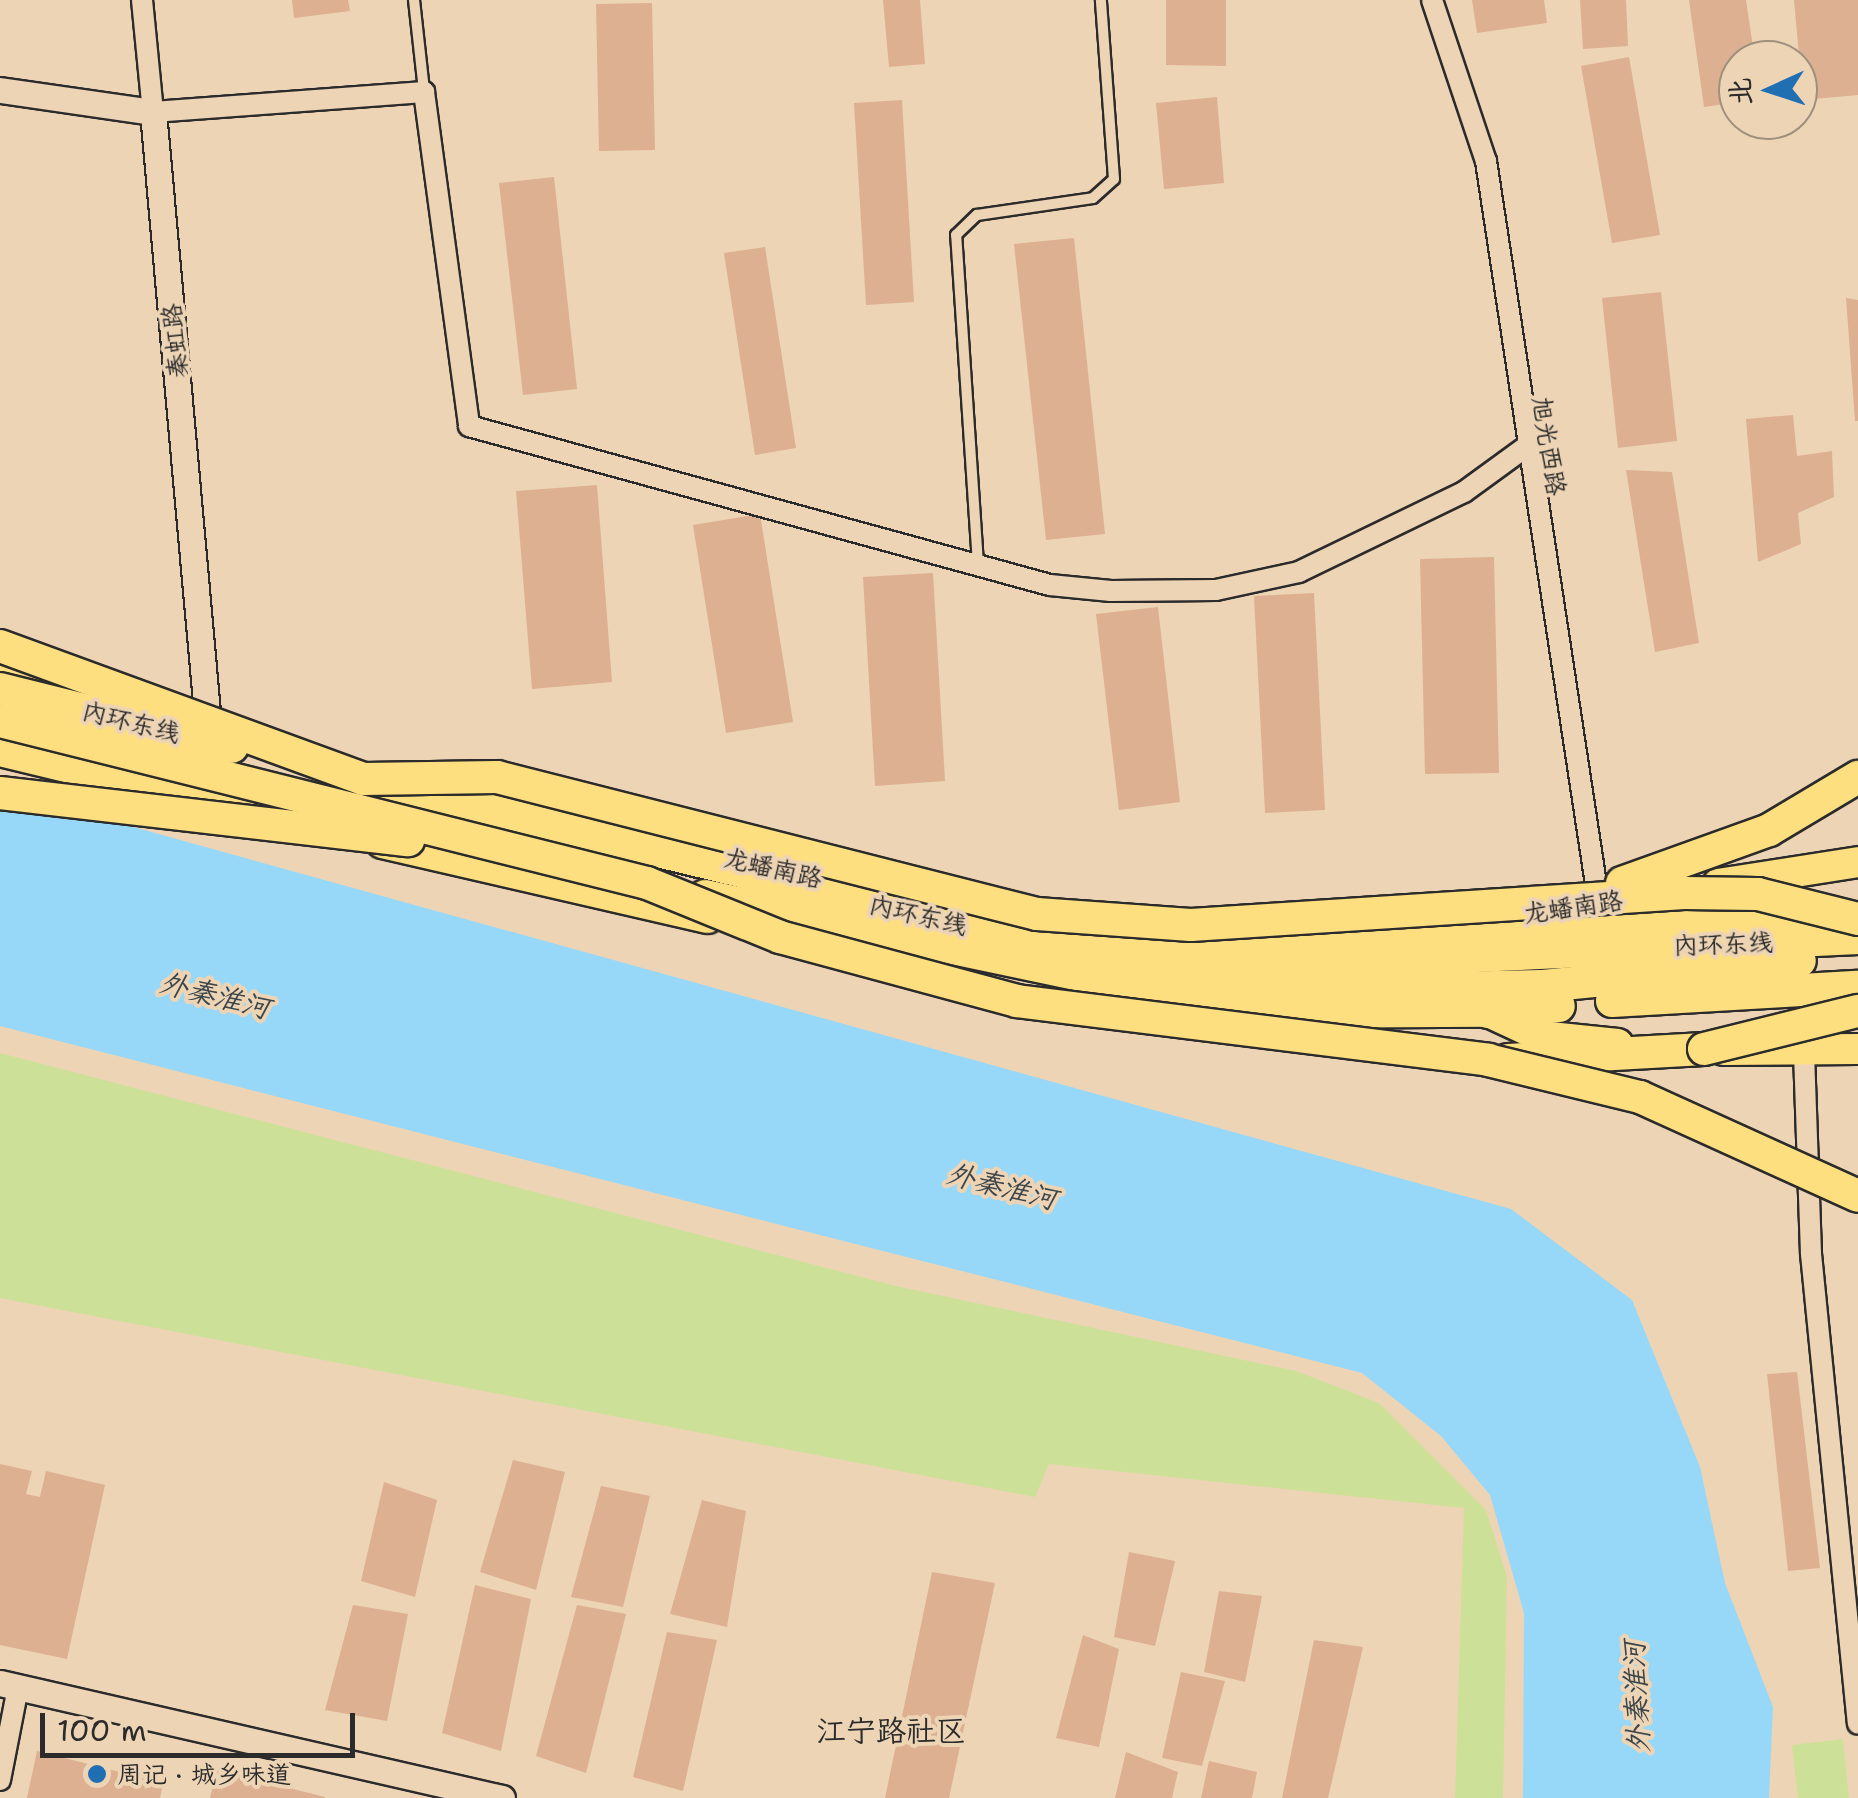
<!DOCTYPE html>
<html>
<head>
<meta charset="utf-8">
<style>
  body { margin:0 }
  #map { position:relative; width:1858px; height:1798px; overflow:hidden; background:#edd4b5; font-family:"Shantell Sans","LXGW WenKai TC",sans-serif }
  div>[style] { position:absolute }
  .green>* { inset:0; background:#cce197 }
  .water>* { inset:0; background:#97d8f9 }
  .building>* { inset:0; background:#ddb091 }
  .roads { filter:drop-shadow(2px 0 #2b2b2b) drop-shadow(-2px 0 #2b2b2b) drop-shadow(0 2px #2b2b2b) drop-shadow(0 -2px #2b2b2b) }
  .service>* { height:10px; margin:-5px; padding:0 5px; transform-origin:5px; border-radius:5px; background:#edd4b5 }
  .minor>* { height:20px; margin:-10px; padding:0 10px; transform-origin:10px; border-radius:10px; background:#edd4b5 }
  .tertiary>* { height:25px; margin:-12.5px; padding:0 12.5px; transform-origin:12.5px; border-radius:12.5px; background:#edd4b5 }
  .primary>* { height:30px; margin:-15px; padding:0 15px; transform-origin:15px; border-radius:15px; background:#fedf80 }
  .trunk>* { height:32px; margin:-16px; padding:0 16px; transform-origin:16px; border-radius:16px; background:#fedf80 }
  .bridges { filter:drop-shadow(2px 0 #2b2b2b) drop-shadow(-2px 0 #2b2b2b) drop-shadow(0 2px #2b2b2b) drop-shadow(0 -2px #2b2b2b) }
  .trunk-bridge>* { height:32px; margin:-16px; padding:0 16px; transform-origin:16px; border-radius:16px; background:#fedf80 }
  .dots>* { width:28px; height:28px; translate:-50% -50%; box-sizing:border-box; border:5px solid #edd4b5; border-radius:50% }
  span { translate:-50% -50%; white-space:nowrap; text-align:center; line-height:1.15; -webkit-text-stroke:8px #edd4b5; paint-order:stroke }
  .street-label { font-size:25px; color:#2b2b2b }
  .poi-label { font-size:25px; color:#2b2b2b }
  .left { translate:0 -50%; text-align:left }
  .water-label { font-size:28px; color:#3b454a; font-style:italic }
  .quarter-label { font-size:30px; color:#2b2b2b }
  .north { position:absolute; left:1718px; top:40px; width:100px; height:100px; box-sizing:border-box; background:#edd4b5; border:2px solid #9f907e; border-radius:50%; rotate:267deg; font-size:28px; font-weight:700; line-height:40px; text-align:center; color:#2b2b2b }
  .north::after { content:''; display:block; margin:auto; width:35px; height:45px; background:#1f6fb2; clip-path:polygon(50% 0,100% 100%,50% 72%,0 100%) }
  .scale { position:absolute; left:40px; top:1713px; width:315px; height:45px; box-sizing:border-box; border:5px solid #2b2b2b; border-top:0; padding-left:12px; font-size:30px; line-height:35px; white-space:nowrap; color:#2b2b2b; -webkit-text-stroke:8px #edd4b5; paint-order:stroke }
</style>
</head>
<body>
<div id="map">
  <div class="green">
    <div style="clip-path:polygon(0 1053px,896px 1286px,1296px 1371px,1379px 1403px,1486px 1510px,1507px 1577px,1503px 1798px,1455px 1798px,1464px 1508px,1049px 1464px,1035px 1497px,0 1298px)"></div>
    <div style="clip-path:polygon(1843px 1739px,1849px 1798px,1798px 1798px,1792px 1745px)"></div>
  </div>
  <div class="water">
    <div style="clip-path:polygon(0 790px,1511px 1209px,1632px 1300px,1700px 1467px,1725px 1583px,1773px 1707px,1769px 1798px,1523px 1798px,1524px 1613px,1490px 1495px,1441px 1436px,1362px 1373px,0 1026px)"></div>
  </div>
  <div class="building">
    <div style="clip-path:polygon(292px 0,348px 0,350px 11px,294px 18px)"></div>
    <div style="clip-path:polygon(883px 0,920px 0,925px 64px,889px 67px)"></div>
    <div style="clip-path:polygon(1166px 0,1226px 0,1226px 66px,1166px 65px)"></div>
    <div style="clip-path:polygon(1472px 0,1544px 0,1547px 23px,1477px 33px)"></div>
    <div style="clip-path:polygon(1580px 0,1626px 0,1628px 46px,1583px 49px)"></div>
    <div style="clip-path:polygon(1689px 0,1746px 0,1755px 60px,1738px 60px,1738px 102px,1704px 107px)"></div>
    <div style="clip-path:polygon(1794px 0,1858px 0,1858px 95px,1803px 100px)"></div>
    <div style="clip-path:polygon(652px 3px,655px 150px,599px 151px,596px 4px)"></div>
    <div style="clip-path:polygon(1629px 57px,1660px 235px,1612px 243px,1581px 66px)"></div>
    <div style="clip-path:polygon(1217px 97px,1224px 183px,1164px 189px,1156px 103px)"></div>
    <div style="clip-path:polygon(902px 100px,914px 302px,866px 305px,854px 103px)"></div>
    <div style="clip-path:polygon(554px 177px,577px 389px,523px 395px,499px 183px)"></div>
    <div style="clip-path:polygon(1074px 238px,1105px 534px,1046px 540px,1014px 244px)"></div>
    <div style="clip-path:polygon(765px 247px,796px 448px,755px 455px,724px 253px)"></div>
    <div style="clip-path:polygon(1661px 292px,1677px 441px,1618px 448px,1602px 298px)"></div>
    <div style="clip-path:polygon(1846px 298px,1858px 300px,1858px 421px,1855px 421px)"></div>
    <div style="clip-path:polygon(1793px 415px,1797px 456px,1832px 451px,1834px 497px,1798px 513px,1801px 544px,1758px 562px,1746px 419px)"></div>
    <div style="clip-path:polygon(1626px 470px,1672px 472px,1699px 643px,1655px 652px)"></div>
    <div style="clip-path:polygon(597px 485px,612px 682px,532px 689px,516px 491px)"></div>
    <div style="clip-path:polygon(760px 514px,793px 722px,726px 733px,693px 525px)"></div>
    <div style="clip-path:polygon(1494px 557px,1499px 773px,1425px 774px,1420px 559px)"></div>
    <div style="clip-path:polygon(933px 573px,945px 781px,875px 786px,863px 577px)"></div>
    <div style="clip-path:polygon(1314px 593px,1325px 810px,1265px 813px,1254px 596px)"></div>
    <div style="clip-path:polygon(1158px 607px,1180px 802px,1119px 810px,1096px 614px)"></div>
    <div style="clip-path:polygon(1797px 1372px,1820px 1568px,1788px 1571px,1767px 1374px)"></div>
    <div style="clip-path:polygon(513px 1460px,565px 1472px,536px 1590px,480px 1572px)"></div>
    <div style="clip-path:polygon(0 1464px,32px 1471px,26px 1494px,40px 1497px,46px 1471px,105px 1485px,67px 1659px,0 1645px)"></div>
    <div style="clip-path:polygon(384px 1482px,437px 1500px,415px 1597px,361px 1581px)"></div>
    <div style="clip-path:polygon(601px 1486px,650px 1496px,623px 1607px,571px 1597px)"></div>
    <div style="clip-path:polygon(702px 1500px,746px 1511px,727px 1627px,670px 1614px)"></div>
    <div style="clip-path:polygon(1129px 1552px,1175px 1561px,1155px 1646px,1114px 1637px)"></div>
    <div style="clip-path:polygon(932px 1572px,995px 1583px,949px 1798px,885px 1798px)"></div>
    <div style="clip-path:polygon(475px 1585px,531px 1599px,501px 1751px,442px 1733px)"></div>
    <div style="clip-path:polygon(1219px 1591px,1262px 1596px,1245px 1682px,1204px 1672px)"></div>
    <div style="clip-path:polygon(353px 1605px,408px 1614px,387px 1721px,325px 1710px)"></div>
    <div style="clip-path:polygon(577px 1605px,626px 1614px,586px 1773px,536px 1756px)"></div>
    <div style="clip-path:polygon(667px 1632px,717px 1640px,683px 1791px,633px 1777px)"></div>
    <div style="clip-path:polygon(1083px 1635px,1119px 1649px,1099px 1747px,1056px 1738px)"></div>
    <div style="clip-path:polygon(1314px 1640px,1363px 1647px,1328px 1798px,1282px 1798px)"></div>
    <div style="clip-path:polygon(1181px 1672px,1225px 1681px,1202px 1766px,1162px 1758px)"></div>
    <div style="clip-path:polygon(37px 1751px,163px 1783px,160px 1798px,27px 1798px)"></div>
    <div style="clip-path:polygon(1126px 1752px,1178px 1772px,1172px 1798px,1115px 1798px)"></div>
    <div style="clip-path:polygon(1209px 1761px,1257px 1772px,1252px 1798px,1201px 1798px)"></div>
    <div style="clip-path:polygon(217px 1770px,325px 1797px,325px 1798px,210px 1798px)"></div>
  </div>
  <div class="roads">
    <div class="service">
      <div style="left:414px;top:0;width:92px;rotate:83.7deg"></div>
      <div style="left:978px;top:564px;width:330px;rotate:-93.8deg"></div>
      <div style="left:956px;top:235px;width:29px;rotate:-44deg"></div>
      <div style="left:977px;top:215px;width:117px;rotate:-8.3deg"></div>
      <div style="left:1093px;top:198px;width:28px;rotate:-42deg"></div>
      <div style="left:1114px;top:179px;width:179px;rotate:-94.2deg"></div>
    </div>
    <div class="minor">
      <div style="left:142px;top:0;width:113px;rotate:84.4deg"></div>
      <div style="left:153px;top:112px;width:272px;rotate:-4.2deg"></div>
      <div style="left:424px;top:92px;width:337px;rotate:82.3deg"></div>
      <div style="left:469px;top:426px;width:602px;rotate:15.31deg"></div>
      <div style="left:1050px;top:585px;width:61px;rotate:5.6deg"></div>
      <div style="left:1111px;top:591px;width:105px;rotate:-0.5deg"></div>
      <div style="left:1216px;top:590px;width:85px;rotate:-12.2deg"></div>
      <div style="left:1299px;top:572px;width:183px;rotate:-25.9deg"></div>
      <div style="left:1464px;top:492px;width:73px;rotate:-36.1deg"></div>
      <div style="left:1432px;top:0;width:170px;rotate:71.5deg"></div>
      <div style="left:1486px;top:161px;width:752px;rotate:81.35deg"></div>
      <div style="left:1804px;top:1053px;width:201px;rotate:88deg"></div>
      <div style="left:1811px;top:1254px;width:472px;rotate:84.3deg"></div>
      <div style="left:0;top:1780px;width:95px;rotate:-79deg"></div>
    </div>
    <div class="tertiary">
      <div style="left:0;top:90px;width:155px;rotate:8.2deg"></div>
      <div style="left:153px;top:112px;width:614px;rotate:84.86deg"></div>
      <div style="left:0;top:1683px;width:515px;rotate:12.9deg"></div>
    </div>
    <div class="primary">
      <div style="left:0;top:668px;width:88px;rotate:15.1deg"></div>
      <div style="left:0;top:751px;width:247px;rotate:13.6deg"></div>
      <div style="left:382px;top:843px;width:334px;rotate:13deg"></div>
      <div style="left:1718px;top:884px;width:142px;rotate:-8.9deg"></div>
      <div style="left:1053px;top:925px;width:54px;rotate:12.8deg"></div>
      <div style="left:1106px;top:937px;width:132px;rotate:2.2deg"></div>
      <div style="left:1238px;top:942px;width:178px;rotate:-4.5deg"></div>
      <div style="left:1130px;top:1000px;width:132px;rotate:5.7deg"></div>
      <div style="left:1261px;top:1013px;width:227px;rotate:-0.3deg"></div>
      <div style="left:1488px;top:1012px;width:57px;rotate:24.8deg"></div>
      <div style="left:1540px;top:1036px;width:78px;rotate:5.9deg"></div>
      <div style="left:1724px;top:1050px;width:134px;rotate:-0.4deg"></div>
    </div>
    <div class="trunk">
      <div style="left:384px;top:785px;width:713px;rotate:13.55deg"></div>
      <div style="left:1077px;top:952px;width:230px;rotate:3deg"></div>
      <div style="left:1307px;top:964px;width:552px;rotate:-2.7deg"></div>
      <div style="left:705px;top:896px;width:425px;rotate:11.9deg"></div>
      <div style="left:1121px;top:984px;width:136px;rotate:3.4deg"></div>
      <div style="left:1257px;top:992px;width:286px;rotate:-1.2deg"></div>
      <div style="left:1543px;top:986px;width:258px;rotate:-5.6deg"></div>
      <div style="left:1390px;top:932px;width:434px;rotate:-2.2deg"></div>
      <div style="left:1612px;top:1001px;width:246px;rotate:-3.3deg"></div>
      <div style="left:1488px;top:1012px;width:71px;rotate:-4.8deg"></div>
      <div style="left:1508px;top:1060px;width:196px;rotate:-3.2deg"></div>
    </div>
  </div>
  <div class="bridges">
    <div class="trunk-bridge">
      <div style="left:0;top:646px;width:387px;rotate:20.1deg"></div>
      <div style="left:363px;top:779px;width:134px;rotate:-0.9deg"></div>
      <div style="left:497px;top:777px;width:557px;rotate:14.24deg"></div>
      <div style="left:1037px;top:914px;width:154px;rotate:4.1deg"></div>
      <div style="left:1191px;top:925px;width:494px;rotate:-3.7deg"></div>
      <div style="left:1684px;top:893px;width:74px;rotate:0.8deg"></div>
      <div style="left:1758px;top:894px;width:103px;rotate:14deg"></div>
      <div style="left:0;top:689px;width:239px;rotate:14deg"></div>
      <div style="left:0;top:721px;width:667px;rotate:14.06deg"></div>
      <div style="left:647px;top:883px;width:144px;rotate:22.1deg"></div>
      <div style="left:780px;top:937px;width:245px;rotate:15.1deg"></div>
      <div style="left:1017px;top:1001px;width:475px;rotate:7.1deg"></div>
      <div style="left:1488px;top:1060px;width:156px;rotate:13.7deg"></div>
      <div style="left:1640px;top:1097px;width:239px;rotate:24.4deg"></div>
      <div style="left:0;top:793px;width:411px;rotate:6.6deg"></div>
      <div style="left:1622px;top:883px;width:156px;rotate:-19.8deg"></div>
      <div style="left:1769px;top:830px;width:104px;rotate:-30.8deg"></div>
      <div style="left:1704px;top:1049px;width:159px;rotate:-13.9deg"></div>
    </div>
  </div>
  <div class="dots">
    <div style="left:97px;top:1774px;background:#1f6fb2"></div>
  </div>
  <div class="street-label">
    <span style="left:175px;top:341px;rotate:-96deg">秦虹路</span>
    <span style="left:1549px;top:446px;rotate:81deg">旭光西路</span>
    <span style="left:131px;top:722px;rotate:14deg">内环东线</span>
    <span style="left:773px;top:868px;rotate:13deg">龙蟠南路</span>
    <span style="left:1573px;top:907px;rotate:-8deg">龙蟠南路</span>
    <span style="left:918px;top:915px;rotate:13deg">内环东线</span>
    <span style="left:1723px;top:944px;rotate:-2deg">内环东线</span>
  </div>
  <div class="poi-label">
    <span class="left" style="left:117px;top:1774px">周记 · 城乡味道</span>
  </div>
  <div class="water-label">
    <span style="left:215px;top:995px;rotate:14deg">外秦淮河</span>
    <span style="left:1002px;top:1186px;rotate:14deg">外秦淮河</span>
    <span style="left:1636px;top:1697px;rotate:-93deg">外秦淮河</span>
  </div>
  <div class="quarter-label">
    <span style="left:891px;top:1731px">江宁路社区</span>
  </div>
  <div class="north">北</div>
  <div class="scale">100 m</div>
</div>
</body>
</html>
